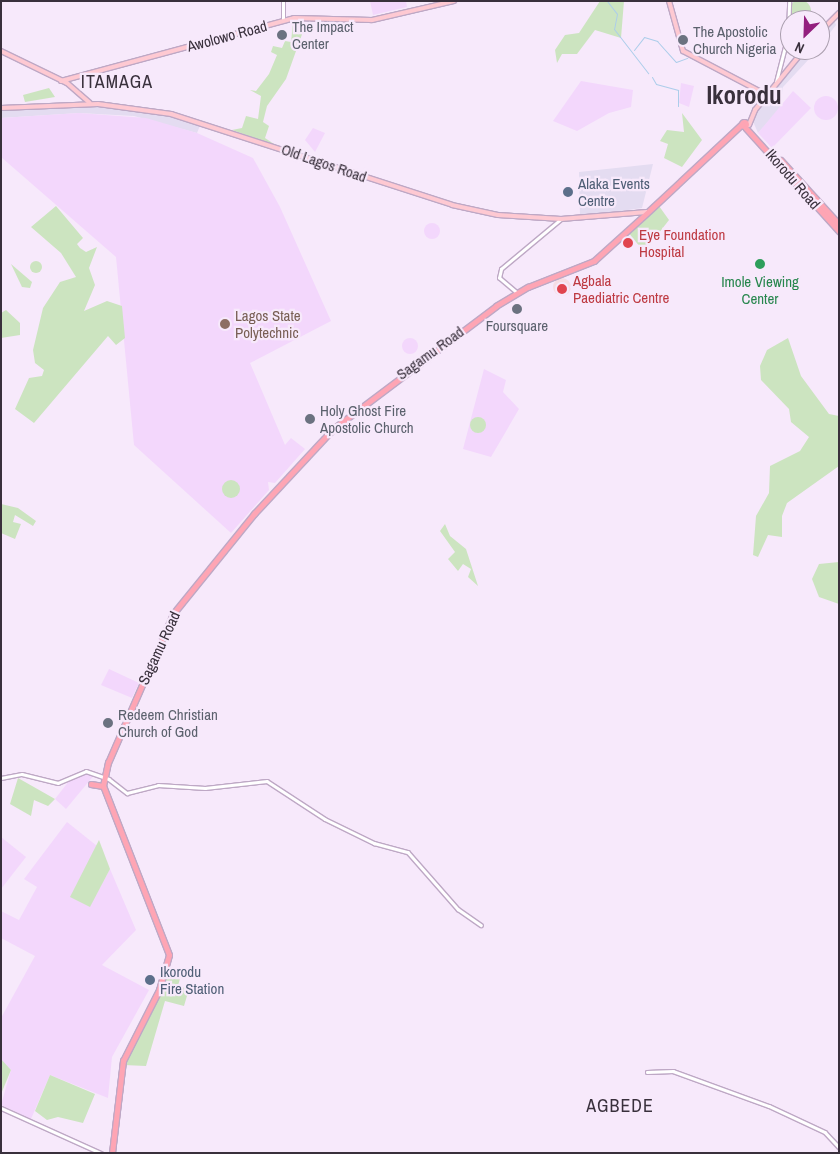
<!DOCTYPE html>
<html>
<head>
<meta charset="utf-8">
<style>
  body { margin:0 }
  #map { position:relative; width:840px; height:1154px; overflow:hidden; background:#f7e9fb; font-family:"Archivo Narrow",sans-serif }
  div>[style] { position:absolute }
  .commercial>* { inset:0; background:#e4dcf1 }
  .built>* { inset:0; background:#f3d7fc }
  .round { border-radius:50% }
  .medical>* { inset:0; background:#f6dde4 }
  .green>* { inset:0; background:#cce4c0 }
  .stream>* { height:1px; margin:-0.5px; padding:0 0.5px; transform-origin:0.5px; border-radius:0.5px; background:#accdea }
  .roads { filter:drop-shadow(1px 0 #bea8c5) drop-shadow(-1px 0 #bea8c5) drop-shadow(0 1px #bea8c5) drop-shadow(0 -1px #bea8c5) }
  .minor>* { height:2.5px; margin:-1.25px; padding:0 1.25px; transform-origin:1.25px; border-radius:1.25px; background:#fff }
  .major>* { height:4px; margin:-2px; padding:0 2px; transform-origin:2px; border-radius:2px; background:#fec9d2 }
  .highway>* { height:4.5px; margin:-2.25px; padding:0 2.25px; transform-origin:2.25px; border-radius:2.25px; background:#fea5b4 }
  .highway>.ring { margin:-2.25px; padding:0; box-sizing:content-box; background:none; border:4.5px solid #fea5b4; border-radius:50% }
  .dots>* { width:14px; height:14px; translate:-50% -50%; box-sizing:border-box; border:2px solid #f7e9fb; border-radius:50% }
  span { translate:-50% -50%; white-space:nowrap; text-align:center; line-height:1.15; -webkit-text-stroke:4.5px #f7e9fb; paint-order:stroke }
  .worship-label { font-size:15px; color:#5b616d }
  .left { translate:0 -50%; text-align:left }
  .street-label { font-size:15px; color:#39303c }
  .service-label { font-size:15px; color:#4e5e75 }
  .health-label { font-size:15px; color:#be3a42 }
  .leisure-label { font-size:15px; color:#27864d }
  .education-label { font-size:15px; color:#785e54 }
  .quarter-label { font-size:18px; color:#39303c; letter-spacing:1px }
  .town-label { font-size:25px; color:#39303c; font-weight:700 }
  .frame { position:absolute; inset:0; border:2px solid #39303c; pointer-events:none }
  .north { position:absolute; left:780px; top:10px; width:50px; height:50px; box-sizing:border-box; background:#f7e9fb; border:1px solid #ab9faf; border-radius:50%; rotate:204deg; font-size:14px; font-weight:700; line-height:20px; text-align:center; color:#39303c }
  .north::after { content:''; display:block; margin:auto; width:18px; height:22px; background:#931f7e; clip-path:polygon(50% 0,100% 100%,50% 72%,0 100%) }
</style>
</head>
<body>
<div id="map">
  <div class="commercial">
    <div style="clip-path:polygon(834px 19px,836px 25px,820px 46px,820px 33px)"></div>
    <div style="clip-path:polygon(804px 52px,810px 58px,783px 87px,780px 109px,758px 133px,751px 117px)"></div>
    <div style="clip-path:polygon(90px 105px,165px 113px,201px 123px,197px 133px,134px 116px,79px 113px,1px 118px,1px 109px)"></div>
    <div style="clip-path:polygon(653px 164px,642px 208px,580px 217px,579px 172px)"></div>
  </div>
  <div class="built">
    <div style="clip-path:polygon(370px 1px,406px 1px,407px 7px,373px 15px)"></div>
    <div style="clip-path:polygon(581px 81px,633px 90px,631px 107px,609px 113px,577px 131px,553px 121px)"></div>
    <div style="clip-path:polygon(681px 83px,694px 86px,689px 107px,679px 103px)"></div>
    <div style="clip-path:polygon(793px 91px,811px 108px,772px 148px,758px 133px)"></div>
    <div class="round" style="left:814px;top:96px;width:24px;height:24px"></div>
    <div style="clip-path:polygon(79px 113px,146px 118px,197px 133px,253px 158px,280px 207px,331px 321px,250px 363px,285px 445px,291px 438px,305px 449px,275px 483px,268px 482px,269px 490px,231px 533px,134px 445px,116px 257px,1px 157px,1px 118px)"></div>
    <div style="clip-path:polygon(313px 128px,325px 133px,315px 152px,305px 140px)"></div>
    <div class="round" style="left:424px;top:223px;width:16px;height:16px"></div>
    <div class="round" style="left:402px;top:338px;width:16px;height:16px"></div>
    <div style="clip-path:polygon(484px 369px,506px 380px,503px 392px,519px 409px,491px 457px,463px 449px)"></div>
    <div style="clip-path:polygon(109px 669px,139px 683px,132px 698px,101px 685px)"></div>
    <div style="clip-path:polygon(86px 771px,95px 774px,66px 809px,55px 799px,69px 781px)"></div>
    <div style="clip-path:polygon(67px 822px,97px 846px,90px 906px,110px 869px,136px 930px,102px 965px,149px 990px,112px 1057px,108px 1098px,50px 1075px,31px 1119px,1px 1105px,11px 1070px,1px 1059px,1px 1018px,35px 956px,1px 938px,1px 911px,19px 920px,37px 887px,24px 879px)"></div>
    <div style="clip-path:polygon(1px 837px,26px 857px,1px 889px)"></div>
  </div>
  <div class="medical">
    <div class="round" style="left:553px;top:278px;width:18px;height:18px"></div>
  </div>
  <div class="green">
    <div class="round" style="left:789px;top:0;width:22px;height:22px"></div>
    <div style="clip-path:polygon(600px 1px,624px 1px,621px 38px,595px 30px,577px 54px,562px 54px,557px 63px,555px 50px,565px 35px,579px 33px)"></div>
    <div style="clip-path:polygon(300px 20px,305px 26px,286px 79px,267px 106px,263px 122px,269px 126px,265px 138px,277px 146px,232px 130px,242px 128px,246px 116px,258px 119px,261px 96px,250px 90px,256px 91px,269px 74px,277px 55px,271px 52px,273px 46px,282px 48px,285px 41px,291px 42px,293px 22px)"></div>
    <div style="clip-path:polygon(49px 88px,55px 97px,25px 102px,23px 95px)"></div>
    <div style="clip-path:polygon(682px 113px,702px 140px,682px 167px,664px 158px,668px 144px,660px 141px,667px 130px,684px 132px)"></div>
    <div style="clip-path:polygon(56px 206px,83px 238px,77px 244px,80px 248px,86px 252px,97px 247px,89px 268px,95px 285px,84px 311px,107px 301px,122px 306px,125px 338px,116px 345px,108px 336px,34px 423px,15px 409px,29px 378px,42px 376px,44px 370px,35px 363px,33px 350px,43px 308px,60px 282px,76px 277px,61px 253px,31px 227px)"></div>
    <div style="clip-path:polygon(659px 206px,669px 220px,644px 252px,628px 232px)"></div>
    <div class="round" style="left:30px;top:261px;width:12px;height:12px"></div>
    <div style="clip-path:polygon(11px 264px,32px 282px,30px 288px,22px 287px)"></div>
    <div style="clip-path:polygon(6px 310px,20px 323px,20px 335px,1px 338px,1px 313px)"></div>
    <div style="clip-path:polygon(788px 338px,801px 376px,829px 414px,839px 416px,839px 466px,787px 503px,782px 516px,782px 537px,768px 535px,758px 557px,753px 555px,756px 516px,769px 493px,770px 466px,800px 451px,809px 437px,791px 422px,789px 409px,761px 380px,760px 366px,767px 350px)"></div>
    <div class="round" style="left:470px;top:417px;width:16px;height:16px"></div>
    <div class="round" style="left:222px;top:480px;width:18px;height:18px"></div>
    <div style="clip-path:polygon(1px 504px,18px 508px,36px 521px,33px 526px,15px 515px,13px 522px,21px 524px,15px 539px,1px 533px)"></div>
    <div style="clip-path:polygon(445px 524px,450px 536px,466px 549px,478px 586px,468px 577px,471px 569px,463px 564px,458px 571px,448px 559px,455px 552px,440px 531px)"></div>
    <div style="clip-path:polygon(839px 562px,839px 604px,819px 597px,812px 579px,819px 564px)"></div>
    <div style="clip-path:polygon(18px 778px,55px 799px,48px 806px,34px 800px,31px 816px,10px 804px)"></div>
    <div style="clip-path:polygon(99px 840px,110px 869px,90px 907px,70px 897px)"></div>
    <div style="clip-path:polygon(178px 969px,182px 971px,178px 986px,189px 989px,184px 1006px,165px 1001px,146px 1066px,124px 1065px,167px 975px)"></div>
    <div style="clip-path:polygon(1px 1059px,11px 1070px,1px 1094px)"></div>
    <div style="clip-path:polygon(50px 1075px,95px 1094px,83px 1123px,58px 1117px,47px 1120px,35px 1111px)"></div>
  </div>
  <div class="stream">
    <div style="left:607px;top:1px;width:16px;rotate:52deg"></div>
    <div style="left:617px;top:14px;width:15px;rotate:101deg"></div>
    <div style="left:614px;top:29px;width:56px;rotate:52.3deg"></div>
    <div style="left:634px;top:50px;width:16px;rotate:-52deg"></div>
    <div style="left:644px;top:37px;width:14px;rotate:17deg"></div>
    <div style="left:657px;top:41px;width:28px;rotate:48deg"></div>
    <div style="left:676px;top:62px;width:12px;rotate:-20deg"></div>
    <div style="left:652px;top:77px;width:8px;rotate:60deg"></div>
    <div style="left:656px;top:84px;width:23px;rotate:15deg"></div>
    <div style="left:678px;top:90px;width:16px;rotate:90deg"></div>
  </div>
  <div class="roads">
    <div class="minor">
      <div style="left:283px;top:20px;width:19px;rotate:-90deg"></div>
      <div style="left:776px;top:82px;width:49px;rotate:-75.7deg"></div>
      <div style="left:788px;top:35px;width:34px;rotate:-88deg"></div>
      <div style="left:517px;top:293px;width:23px;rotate:-140deg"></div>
      <div style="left:499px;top:278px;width:9px;rotate:-77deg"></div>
      <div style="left:501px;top:269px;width:78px;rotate:-39.8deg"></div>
      <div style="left:1px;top:778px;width:21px;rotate:-11deg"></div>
      <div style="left:22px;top:774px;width:37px;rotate:14deg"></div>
      <div style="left:58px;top:783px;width:30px;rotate:-23deg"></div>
      <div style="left:86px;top:771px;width:24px;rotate:19deg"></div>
      <div style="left:109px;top:779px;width:23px;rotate:38deg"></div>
      <div style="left:127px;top:793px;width:32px;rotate:-14deg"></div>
      <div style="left:158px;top:785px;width:47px;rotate:3.7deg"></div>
      <div style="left:205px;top:788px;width:62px;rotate:-6.4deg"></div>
      <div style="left:267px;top:781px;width:69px;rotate:33.2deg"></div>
      <div style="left:325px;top:819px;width:55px;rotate:26.1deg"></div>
      <div style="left:374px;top:843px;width:35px;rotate:15deg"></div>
      <div style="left:408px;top:852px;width:76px;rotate:48.7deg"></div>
      <div style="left:458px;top:909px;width:28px;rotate:35deg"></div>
      <div style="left:647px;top:1072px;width:26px;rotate:-2deg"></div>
      <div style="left:673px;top:1071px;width:102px;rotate:20deg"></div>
      <div style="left:769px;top:1106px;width:62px;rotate:24.9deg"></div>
      <div style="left:825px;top:1132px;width:21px;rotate:47deg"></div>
      <div style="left:1px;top:1108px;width:110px;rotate:24.2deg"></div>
    </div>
    <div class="major">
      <div style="left:669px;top:1px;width:52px;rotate:74.4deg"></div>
      <div style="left:683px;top:51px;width:93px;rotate:27.7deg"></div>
      <div style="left:820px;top:32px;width:27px;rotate:-45deg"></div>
      <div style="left:1px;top:51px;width:73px;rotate:25.9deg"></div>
      <div style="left:67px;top:83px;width:30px;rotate:41deg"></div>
      <div style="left:61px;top:81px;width:241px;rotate:-15.1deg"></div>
      <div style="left:294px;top:18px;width:78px;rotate:1.5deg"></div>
      <div style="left:372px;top:20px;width:84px;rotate:-13deg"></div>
      <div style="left:1px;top:108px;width:97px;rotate:-2.4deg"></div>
      <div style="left:98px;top:104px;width:74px;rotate:7.8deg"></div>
      <div style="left:171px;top:114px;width:295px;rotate:17.9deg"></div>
      <div style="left:452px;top:205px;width:47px;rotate:12.3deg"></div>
      <div style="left:498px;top:215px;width:63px;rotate:3.6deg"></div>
      <div style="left:561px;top:219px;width:86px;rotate:-4.7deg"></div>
      <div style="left:749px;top:125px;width:16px;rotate:-68deg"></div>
      <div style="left:755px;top:110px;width:77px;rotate:-50.8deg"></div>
    </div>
    <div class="highway">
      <div class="ring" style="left:742px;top:122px;width:1.5px;height:1.5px"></div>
      <div style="left:746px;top:128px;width:139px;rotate:47.9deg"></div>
      <div style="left:781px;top:160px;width:86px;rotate:47.8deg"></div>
      <div style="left:649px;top:211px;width:127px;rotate:-43.1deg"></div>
      <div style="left:91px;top:784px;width:12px;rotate:9deg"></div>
      <div style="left:112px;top:1153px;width:93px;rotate:-83.2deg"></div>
      <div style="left:123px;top:1061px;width:80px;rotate:-63.1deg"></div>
      <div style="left:159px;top:990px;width:36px;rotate:-74deg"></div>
      <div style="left:169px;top:955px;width:181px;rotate:-111.3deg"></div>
      <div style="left:103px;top:786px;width:24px;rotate:-78deg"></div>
      <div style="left:108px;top:763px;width:163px;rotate:-66.4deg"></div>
      <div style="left:173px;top:614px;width:129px;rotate:-51deg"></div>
      <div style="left:254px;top:514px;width:116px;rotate:-47.1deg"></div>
      <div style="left:333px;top:429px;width:204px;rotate:-37deg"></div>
      <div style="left:496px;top:306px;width:37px;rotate:-31deg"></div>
      <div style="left:528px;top:287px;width:71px;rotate:-21.5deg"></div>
      <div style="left:594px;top:261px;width:72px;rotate:-42.2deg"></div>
    </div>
  </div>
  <div class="dots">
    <div style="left:282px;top:35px;background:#6b7280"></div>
    <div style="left:683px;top:40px;background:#6b7280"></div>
    <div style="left:568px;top:192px;background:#5c6f8a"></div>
    <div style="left:628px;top:243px;background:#e0444e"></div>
    <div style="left:760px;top:264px;background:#2e9e5b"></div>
    <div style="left:562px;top:289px;background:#e0444e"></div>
    <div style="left:517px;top:309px;background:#6b7280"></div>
    <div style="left:225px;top:324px;background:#8d6e63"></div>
    <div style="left:310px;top:419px;background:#6b7280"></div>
    <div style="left:108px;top:723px;background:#6b7280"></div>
    <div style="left:150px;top:980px;background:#5c6f8a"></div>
  </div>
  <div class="worship-label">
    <span class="left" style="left:292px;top:35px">The Impact<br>Center</span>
    <span class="left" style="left:693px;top:40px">The Apostolic<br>Church Nigeria</span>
    <span style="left:517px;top:326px">Foursquare</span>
    <span class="left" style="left:320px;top:419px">Holy Ghost Fire<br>Apostolic Church</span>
    <span class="left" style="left:118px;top:723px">Redeem Christian<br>Church of God</span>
  </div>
  <div class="street-label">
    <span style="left:227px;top:36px;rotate:-15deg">Awolowo Road</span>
    <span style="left:324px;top:163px;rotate:19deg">Old Lagos Road</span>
    <span style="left:793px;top:179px;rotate:49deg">Ikorodu Road</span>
    <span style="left:430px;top:353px;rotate:-36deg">Sagamu Road</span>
    <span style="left:159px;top:648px;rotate:-65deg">Sagamu Road</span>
  </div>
  <div class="service-label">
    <span class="left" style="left:578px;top:192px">Alaka Events<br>Centre</span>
    <span class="left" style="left:160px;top:980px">Ikorodu<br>Fire Station</span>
  </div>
  <div class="health-label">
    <span class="left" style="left:639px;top:243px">Eye Foundation<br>Hospital</span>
    <span class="left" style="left:573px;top:289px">Agbala<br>Paediatric Centre</span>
  </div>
  <div class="leisure-label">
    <span style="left:760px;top:290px">Imole Viewing<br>Center</span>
  </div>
  <div class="education-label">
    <span class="left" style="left:235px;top:324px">Lagos State<br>Polytechnic</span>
  </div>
  <div class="quarter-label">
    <span style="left:117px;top:82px">ITAMAGA</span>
    <span style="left:620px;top:1106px">AGBEDE</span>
  </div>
  <div class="town-label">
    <span style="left:744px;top:95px">Ikorodu</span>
  </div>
  <div class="frame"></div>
  <div class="north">N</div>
</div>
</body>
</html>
